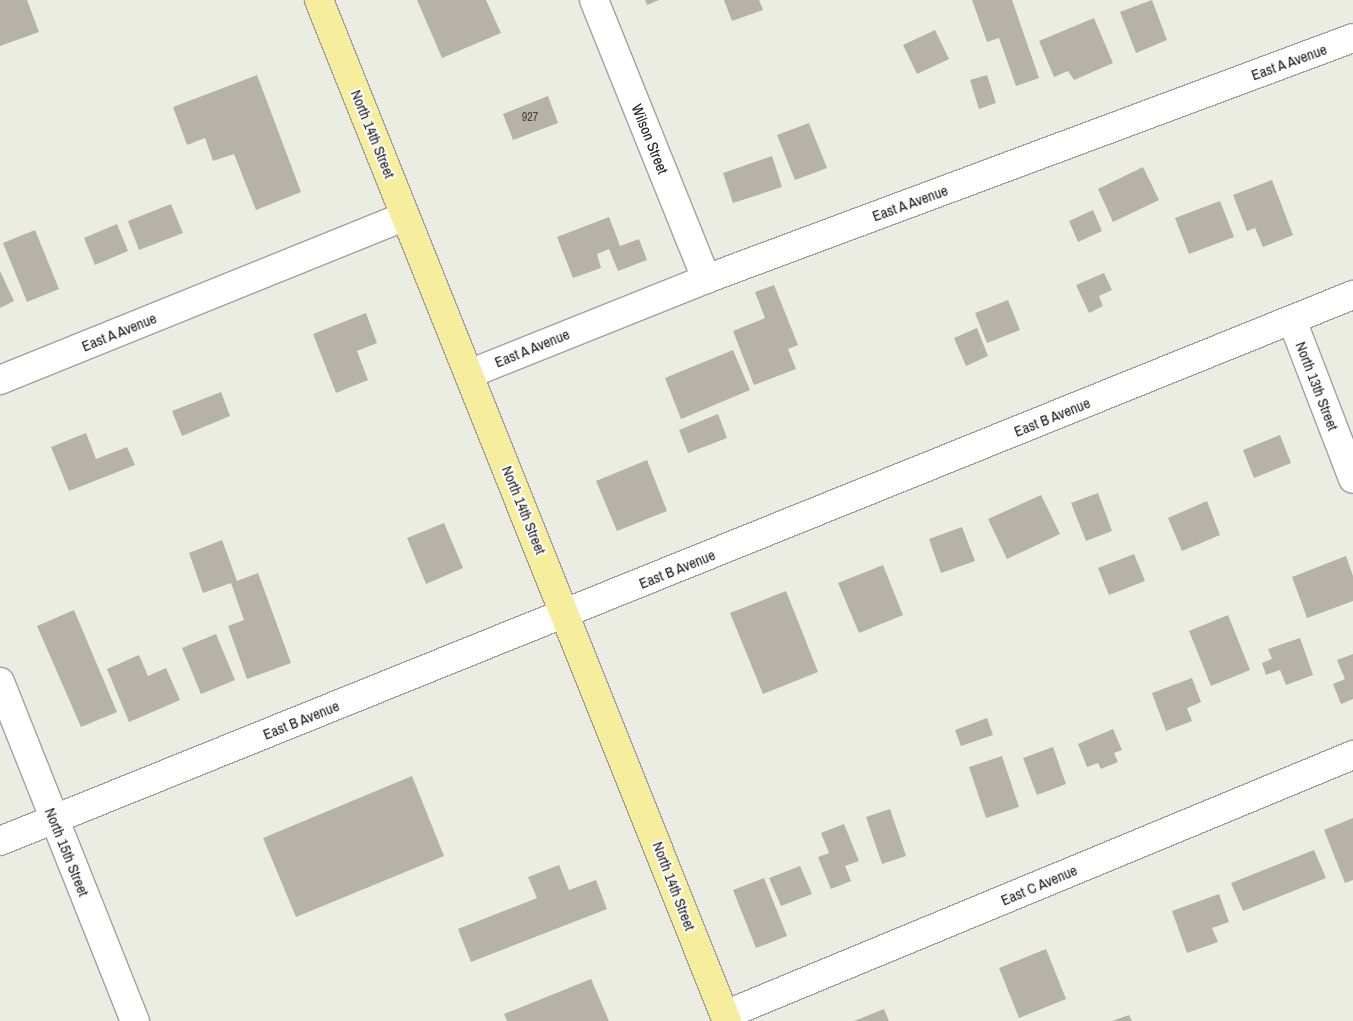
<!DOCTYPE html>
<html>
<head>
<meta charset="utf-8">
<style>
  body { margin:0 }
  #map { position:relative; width:1353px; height:1021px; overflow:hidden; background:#ecede2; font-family:"Archivo Narrow",sans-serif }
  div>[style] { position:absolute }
  .building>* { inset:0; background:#b6b2a8 }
  .roads { filter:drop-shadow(1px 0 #a0a0a0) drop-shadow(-1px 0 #a0a0a0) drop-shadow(0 1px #a0a0a0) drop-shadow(0 -1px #a0a0a0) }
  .street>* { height:28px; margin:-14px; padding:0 14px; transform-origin:14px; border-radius:14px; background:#fff }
  .primary>* { height:28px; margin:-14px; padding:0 14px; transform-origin:14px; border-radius:14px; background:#f6ed9d }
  span { translate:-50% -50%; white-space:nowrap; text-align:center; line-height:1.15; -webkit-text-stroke:4px #fff; paint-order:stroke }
  .number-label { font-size:12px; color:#42423f }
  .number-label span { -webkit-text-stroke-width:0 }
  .street-label { font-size:15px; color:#1c1c1c }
</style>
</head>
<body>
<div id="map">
  <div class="building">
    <div style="clip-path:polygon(0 0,27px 0,39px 32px,0 46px)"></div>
    <div style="clip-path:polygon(417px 0,486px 0,501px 33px,442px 58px)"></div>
    <div style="clip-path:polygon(645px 0,659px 0,647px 5px)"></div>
    <div style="clip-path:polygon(724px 0,759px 0,763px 10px,732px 21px)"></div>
    <div style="clip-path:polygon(972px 0,1012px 0,1039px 78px,1016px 86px,999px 38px,987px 42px)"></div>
    <div style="clip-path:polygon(1152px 0,1167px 40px,1136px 53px,1120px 12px)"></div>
    <div style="clip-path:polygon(1094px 18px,1113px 63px,1074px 80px,1068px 71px,1054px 77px,1039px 41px)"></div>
    <div style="clip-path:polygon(935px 30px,949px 59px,917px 74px,903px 45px)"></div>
    <div style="clip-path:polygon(257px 75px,301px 192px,256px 210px,234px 154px,213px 161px,205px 138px,187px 145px,173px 107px)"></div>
    <div style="clip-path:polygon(987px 75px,996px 103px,979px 109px,970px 80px)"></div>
    <div style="clip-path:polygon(548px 96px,558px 123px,513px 140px,503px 114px)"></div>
    <div style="clip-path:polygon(809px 123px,827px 168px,795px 180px,777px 135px)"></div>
    <div style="clip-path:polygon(772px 156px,782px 187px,733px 203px,723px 173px)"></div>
    <div style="clip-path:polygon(1143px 167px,1159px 200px,1113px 222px,1098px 189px)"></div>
    <div style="clip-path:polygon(1272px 180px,1293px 235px,1263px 247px,1255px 228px,1247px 231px,1233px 195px)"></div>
    <div style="clip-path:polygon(1220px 201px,1234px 237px,1189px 254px,1175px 218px)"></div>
    <div style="clip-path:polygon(171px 204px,183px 233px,139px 250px,128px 221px)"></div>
    <div style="clip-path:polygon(1093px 210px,1102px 231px,1078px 242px,1069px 221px)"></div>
    <div style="clip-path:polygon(609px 217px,620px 246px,639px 239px,647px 260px,618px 271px,609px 249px,597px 254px,601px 268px,573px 278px,557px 237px)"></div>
    <div style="clip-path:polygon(117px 224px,128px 251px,95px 265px,84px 238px)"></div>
    <div style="clip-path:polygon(35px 230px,59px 289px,27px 302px,3px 243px)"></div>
    <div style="clip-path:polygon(0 271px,14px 301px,0 308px)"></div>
    <div style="clip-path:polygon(1104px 273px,1112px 290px,1099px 296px,1103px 306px,1089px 313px,1076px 285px)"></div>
    <div style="clip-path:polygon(774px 285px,798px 345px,788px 349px,796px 369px,754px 385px,733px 331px,765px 318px,755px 292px)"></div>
    <div style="clip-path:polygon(1008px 300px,1020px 330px,987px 343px,975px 313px)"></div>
    <div style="clip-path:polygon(366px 313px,377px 343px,357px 351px,368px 380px,336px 393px,313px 334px)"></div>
    <div style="clip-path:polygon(977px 328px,988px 356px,966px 366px,954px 338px)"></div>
    <div style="clip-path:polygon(733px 350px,750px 390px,681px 419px,665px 378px)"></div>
    <div style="clip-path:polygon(221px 392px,230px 416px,182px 436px,172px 411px)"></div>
    <div style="clip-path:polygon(718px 414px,727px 438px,688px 453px,679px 430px)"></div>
    <div style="clip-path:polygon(86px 433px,96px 459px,127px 447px,135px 465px,69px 491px,51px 447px)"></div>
    <div style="clip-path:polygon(1280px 435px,1291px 463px,1254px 478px,1243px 450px)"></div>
    <div style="clip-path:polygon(647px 460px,667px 511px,617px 531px,596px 481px)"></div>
    <div style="clip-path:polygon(1098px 493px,1112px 531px,1086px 541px,1071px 503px)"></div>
    <div style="clip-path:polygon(1041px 495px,1060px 534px,1007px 559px,988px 519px)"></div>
    <div style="clip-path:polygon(1207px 501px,1220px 535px,1182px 551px,1168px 518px)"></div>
    <div style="clip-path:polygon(444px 523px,463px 568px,426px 584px,407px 538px)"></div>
    <div style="clip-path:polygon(962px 527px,975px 561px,941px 573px,929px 539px)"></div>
    <div style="clip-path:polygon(222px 540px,237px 581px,258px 573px,291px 663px,247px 679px,228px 626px,244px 620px,231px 583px,203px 593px,189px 553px)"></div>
    <div style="clip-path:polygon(1134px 554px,1145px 581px,1109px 595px,1098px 568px)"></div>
    <div style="clip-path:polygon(1346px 556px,1353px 576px,1353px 601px,1307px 618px,1292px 577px)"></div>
    <div style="clip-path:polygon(883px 565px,903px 615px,859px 633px,838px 583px)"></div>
    <div style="clip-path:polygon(786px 591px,818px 672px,763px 694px,730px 613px)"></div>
    <div style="clip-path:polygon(74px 610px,117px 712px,81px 727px,37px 626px)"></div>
    <div style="clip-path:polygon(1228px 615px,1250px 670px,1211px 686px,1189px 631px)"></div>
    <div style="clip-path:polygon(216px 634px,235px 680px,201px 694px,182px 648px)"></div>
    <div style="clip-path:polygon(1300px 638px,1313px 675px,1286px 685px,1280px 670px,1266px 675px,1262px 663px,1272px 659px,1268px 649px)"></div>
    <div style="clip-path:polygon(1353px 654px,1353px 699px,1341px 704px,1333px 684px,1345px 679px,1337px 660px)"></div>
    <div style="clip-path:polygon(139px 655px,148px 676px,166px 668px,180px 700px,129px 722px,107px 669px)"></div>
    <div style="clip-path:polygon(1192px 678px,1201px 702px,1187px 708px,1192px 721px,1166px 731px,1152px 693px)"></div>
    <div style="clip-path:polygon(987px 718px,993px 735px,961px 746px,955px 730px)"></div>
    <div style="clip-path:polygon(1113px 729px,1122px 750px,1114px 753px,1118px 762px,1101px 769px,1098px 763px,1087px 767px,1078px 744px)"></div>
    <div style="clip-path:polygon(1053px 747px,1066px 784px,1037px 795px,1023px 758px)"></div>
    <div style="clip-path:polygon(1002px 756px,1019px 807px,986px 818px,969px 767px)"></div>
    <div style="clip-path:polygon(412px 776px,444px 856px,296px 917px,263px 838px)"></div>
    <div style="clip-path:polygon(890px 809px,906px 856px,882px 864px,866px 817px)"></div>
    <div style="clip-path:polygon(1353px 818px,1353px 880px,1345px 883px,1324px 830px)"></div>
    <div style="clip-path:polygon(844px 824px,859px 861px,845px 866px,851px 881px,831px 889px,818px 857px,829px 853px,821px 833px)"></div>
    <div style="clip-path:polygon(1314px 850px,1326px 878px,1243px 911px,1231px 883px)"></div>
    <div style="clip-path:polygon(559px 865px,569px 890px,596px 880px,607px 909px,471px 962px,458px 929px,537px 898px,528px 877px)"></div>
    <div style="clip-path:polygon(800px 866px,812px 894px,781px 906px,769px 878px)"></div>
    <div style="clip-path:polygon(764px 878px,787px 936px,756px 948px,733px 890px)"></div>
    <div style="clip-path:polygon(1219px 894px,1229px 922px,1212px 928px,1218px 942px,1187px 953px,1172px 911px)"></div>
    <div style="clip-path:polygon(1046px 949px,1066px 999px,1019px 1018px,999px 968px)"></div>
    <div style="clip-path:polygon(591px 979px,609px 1021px,507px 1021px,504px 1014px)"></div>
    <div style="clip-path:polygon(884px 1009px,889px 1021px,854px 1021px)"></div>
    <div style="clip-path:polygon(1129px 1015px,1132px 1021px,1112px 1021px)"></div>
  </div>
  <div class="roads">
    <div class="street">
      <div style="left:594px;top:0;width:301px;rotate:68.1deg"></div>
      <div style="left:1292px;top:320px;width:170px;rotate:69deg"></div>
      <div style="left:469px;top:374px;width:255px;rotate:-21.8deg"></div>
      <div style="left:706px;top:279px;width:690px;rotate:-20.43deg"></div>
      <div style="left:0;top:380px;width:437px;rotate:-22deg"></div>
      <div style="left:0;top:682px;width:365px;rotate:68.3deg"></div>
      <div style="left:0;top:841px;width:1459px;rotate:-21.98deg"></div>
      <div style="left:725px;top:1015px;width:680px;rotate:-22.49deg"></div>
    </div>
    <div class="primary">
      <div style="left:319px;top:0;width:1100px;rotate:68.22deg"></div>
    </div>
  </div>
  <div class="number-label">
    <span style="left:530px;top:118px">927</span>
  </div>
  <div class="street-label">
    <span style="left:1289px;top:62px;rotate:-20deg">East A Avenue</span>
    <span style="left:373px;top:134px;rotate:68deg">North 14th Street</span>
    <span style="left:650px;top:139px;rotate:68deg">Wilson Street</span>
    <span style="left:910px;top:203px;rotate:-20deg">East A Avenue</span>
    <span style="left:119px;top:332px;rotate:-22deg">East A Avenue</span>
    <span style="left:532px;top:348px;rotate:-22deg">East A Avenue</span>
    <span style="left:1317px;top:386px;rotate:69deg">North 13th Street</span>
    <span style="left:1052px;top:417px;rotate:-22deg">East B Avenue</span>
    <span style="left:524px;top:510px;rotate:68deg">North 14th Street</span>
    <span style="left:677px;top:569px;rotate:-22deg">East B Avenue</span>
    <span style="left:301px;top:720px;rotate:-22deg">East B Avenue</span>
    <span style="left:67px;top:852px;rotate:68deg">North 15th Street</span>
    <span style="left:1039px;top:885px;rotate:-23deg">East C Avenue</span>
    <span style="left:674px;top:886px;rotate:69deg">North 14th Street</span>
  </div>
</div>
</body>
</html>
